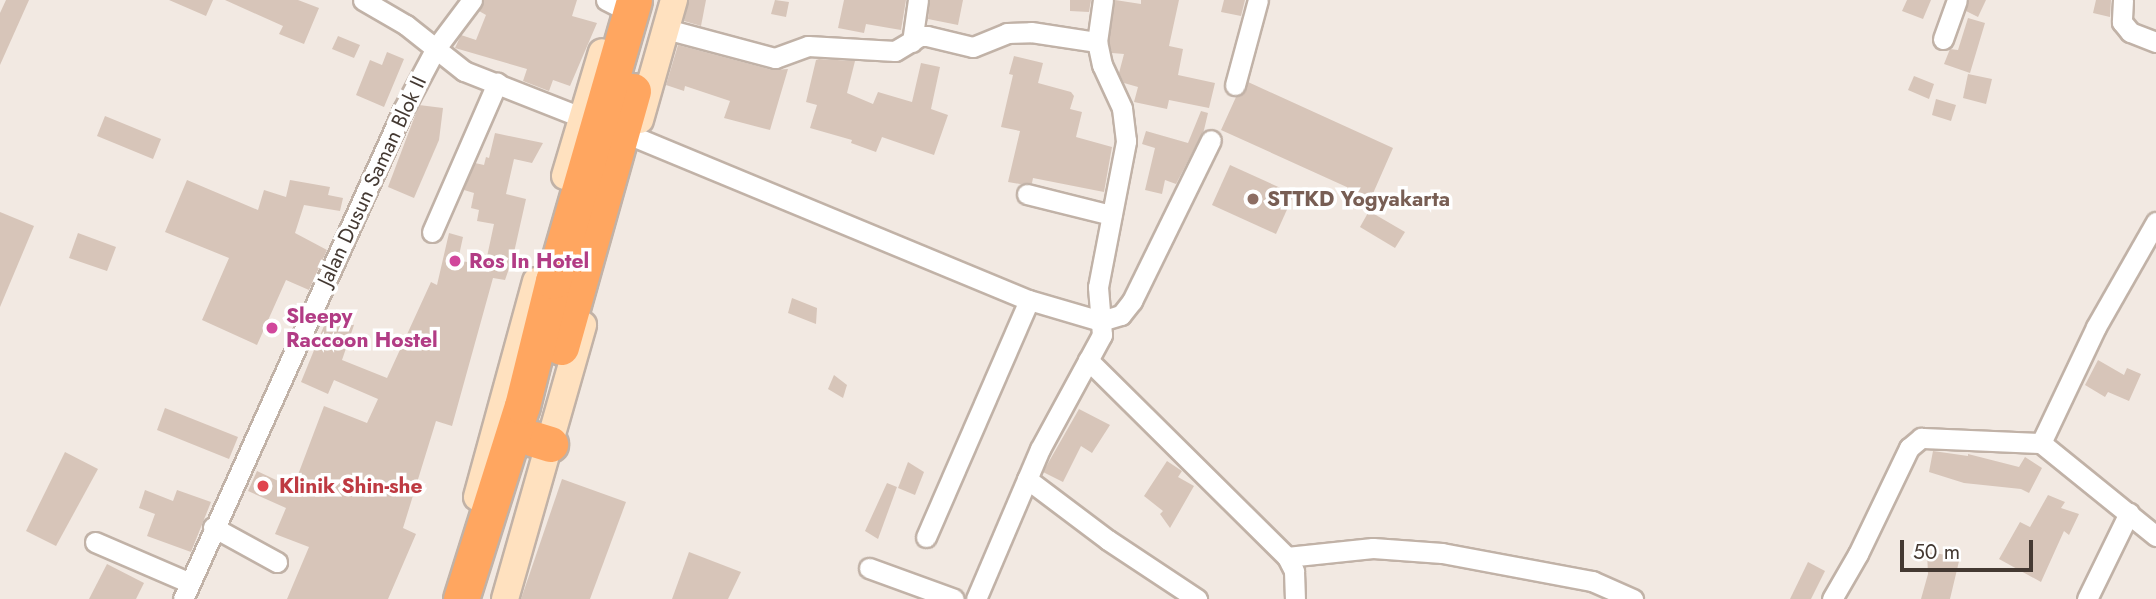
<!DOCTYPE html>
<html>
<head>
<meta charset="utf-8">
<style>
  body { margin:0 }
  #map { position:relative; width:2156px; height:599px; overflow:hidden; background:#f2e9e2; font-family:Jost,sans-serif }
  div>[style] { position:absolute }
  .building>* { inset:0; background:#d7c5b9 }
  .roads { filter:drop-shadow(2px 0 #c1b2a7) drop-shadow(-2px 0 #c1b2a7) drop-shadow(0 2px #c1b2a7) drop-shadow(0 -2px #c1b2a7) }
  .street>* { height:19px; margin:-9.5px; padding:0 9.5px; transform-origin:9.5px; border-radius:9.5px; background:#fff }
  .secondary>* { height:26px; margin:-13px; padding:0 13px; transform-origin:13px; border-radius:13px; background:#ffe1bf }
  .highway>* { height:35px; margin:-17.5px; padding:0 17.5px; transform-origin:17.5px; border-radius:17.5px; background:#ffa660 }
  .dots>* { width:19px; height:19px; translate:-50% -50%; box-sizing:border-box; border:4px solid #fff; border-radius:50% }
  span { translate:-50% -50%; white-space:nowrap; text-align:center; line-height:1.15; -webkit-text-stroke:7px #fff; paint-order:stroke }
  .street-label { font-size:21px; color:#443932 }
  .education-label { font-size:21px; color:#785e54; font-weight:700 }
  .left { translate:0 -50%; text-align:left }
  .hotel-label { font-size:21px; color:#b23c85; font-weight:700 }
  .health-label { font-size:21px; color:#be3a42; font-weight:700 }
  .scale { position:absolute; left:1900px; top:540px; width:133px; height:32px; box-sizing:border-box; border:4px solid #443932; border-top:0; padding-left:9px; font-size:21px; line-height:24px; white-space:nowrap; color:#443932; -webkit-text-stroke:5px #fff; paint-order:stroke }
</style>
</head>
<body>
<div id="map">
  <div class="building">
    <div style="clip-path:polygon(6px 0,29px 0,0 65px,0 13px)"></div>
    <div style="clip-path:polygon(169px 0,213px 0,206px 16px)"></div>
    <div style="clip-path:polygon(225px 0,298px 0,319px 8px,304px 44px,279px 34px,283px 26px)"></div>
    <div style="clip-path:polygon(484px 0,577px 0,572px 16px,597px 23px,570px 86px,553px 80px,549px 91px,523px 81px,527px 69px,455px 48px,461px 35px,476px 40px,486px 15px,479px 11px)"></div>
    <div style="clip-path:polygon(689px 0,706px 0,701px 26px,684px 21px)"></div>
    <div style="clip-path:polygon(775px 0,789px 2px,786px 17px,771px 14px)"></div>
    <div style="clip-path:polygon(844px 0,906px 0,901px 30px,866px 24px,864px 33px,838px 28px)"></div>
    <div style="clip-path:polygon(930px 0,963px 0,958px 25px,928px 19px)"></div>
    <div style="clip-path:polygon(1070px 0,1091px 0,1089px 12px,1070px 11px)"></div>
    <div style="clip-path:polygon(1115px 0,1141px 4px,1141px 0,1179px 0,1169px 46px,1183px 49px,1178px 75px,1215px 83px,1209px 108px,1169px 100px,1167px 109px,1134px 102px,1138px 87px,1124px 83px,1119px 73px,1124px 54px,1112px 53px,1109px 42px)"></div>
    <div style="clip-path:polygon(1224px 0,1245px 0,1241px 16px,1221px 12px)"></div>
    <div style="clip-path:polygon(1907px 0,1931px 0,1923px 19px,1902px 11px)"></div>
    <div style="clip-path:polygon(1969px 0,1986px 0,1978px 17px,1966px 11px)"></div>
    <div style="clip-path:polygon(2096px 0,2111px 0,2110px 17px,2093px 13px)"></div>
    <div style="clip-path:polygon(1968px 18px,1985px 23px,1970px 73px,1944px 64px,1950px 49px,1958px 50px)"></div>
    <div style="clip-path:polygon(338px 36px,360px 45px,354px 58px,332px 49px)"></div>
    <div style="clip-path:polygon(678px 45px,772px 70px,788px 69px,770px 130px,724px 118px,730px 101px,685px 86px,684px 91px,666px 85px)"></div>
    <div style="clip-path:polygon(387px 52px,404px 59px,384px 107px,356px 95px,370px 60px,382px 65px)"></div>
    <div style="clip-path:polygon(1014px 56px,1043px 63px,1038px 83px,1071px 92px,1074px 96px,1070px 109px,1082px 112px,1076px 137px,1112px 147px,1104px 192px,1033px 178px,1032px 183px,1020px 184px,1008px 182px,1020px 131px,1001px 127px,1013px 75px,1009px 74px)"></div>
    <div style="clip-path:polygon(819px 59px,855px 61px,847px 93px,873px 104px,878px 92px,912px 102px,921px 63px,940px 67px,931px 109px,948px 115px,934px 155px,882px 137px,876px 152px,851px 143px,852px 140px,810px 128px,817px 105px,806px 102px,816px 60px)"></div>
    <div style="clip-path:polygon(1968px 74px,1992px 79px,1986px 104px,1963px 98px)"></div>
    <div style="clip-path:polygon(1914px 76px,1934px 84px,1929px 99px,1908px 90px)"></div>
    <div style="clip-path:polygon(1248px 82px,1393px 148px,1371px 198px,1221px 130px,1236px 97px,1244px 93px)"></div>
    <div style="clip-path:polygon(1936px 99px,1956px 105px,1951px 121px,1932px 115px)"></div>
    <div style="clip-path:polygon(419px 105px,443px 108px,439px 140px,414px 198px,388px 187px)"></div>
    <div style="clip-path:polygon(1201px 111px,1208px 113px,1204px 130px,1176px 184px,1165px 180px,1162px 194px,1145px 190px,1155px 148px,1142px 144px,1146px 131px,1188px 143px)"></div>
    <div style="clip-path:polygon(105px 116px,161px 139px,153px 159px,97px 136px)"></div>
    <div style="clip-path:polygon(495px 133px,543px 143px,532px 163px,514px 159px,506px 194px,526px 199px,513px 257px,505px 280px,493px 278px,452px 426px,436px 421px,403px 528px,416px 534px,388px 599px,287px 599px,309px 547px,275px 534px,286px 508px,248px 491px,257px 471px,293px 488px,324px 406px,367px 423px,378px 399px,334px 380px,328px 394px,301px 382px,328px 316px,354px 325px,342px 360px,387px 378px,431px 282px,437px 285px,449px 233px,463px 237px,458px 260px,485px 266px,494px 224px,477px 221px,479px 210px,471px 208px,474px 193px,464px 190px,475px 163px,484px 165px,486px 157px,489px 158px)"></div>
    <div style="clip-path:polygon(1230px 165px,1294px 194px,1276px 234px,1212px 205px)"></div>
    <div style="clip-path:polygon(187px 180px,258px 210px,264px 190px,286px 197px,290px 180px,330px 187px,328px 195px,343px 198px,340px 211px,304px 205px,295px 233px,327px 250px,309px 290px,286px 280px,257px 345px,202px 320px,229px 258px,165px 232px)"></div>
    <div style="clip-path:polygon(1369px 211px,1405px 232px,1395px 248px,1360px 227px)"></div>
    <div style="clip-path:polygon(0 212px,34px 226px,0 307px)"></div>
    <div style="clip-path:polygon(78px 233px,116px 247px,107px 271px,69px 258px)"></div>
    <div style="clip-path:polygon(792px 298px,817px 308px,816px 324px,788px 313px)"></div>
    <div style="clip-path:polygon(2098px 360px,2124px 375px,2127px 368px,2141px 374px,2129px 401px,2108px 392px,2105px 397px,2085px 385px)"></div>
    <div style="clip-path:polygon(834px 375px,847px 385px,843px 398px,828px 389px)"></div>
    <div style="clip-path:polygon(165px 408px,238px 437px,229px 459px,157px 430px)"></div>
    <div style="clip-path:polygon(1079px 409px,1110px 425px,1092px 453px,1081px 446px,1063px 482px,1043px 472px)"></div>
    <div style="clip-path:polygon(1933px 451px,1968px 456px,1968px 454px,2019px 467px,2025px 457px,2042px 468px,2029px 493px,2021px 489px,1964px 483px,1929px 472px)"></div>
    <div style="clip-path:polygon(65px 452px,98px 469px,56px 546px,26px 531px)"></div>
    <div style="clip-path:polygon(1167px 461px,1182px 471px,1178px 477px,1194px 486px,1170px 528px,1160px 514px,1163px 511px,1144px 496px)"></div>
    <div style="clip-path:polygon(908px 462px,924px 472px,915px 495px,898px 488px)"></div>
    <div style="clip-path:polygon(562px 479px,626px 502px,590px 599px,521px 599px)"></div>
    <div style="clip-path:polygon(887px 483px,897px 487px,878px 539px,865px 531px)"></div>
    <div style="clip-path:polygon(145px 490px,173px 501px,177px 490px,211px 502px,191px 552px,147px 536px,155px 514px,139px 508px)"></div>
    <div style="clip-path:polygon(2048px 495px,2065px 502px,2061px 508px,2079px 514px,2069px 535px,2064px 531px,2041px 582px,1999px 559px,2020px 522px,2030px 527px)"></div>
    <div style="clip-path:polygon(689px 552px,741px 572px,728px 599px,672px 599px)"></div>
    <div style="clip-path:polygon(1927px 552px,1960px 557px,1950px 599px,1921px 599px,1928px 574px)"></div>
    <div style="clip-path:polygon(1808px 562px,1825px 571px,1811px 599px,1790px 599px)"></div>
    <div style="clip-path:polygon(107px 564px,144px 583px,136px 599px,89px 599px)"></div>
  </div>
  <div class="roads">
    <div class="street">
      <div style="left:363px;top:0;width:50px;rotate:30.2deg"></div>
      <div style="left:406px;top:25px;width:74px;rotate:38.4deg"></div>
      <div style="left:464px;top:71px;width:126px;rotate:21.5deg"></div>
      <div style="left:606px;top:0;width:11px;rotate:27deg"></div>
      <div style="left:2123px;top:0;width:22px;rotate:93deg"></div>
      <div style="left:2122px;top:22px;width:13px;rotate:51deg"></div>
      <div style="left:2130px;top:32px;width:28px;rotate:21deg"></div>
      <div style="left:666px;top:29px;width:113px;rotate:14.9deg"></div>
      <div style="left:775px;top:58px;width:35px;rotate:-20deg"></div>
      <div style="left:808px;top:46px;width:87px;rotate:3.3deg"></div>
      <div style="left:895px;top:51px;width:29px;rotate:-31deg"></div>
      <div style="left:920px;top:36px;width:7px"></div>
      <div style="left:927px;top:36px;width:47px;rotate:13.4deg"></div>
      <div style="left:973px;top:47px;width:37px;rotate:-22deg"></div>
      <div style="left:1007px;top:33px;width:24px;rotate:-2deg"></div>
      <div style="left:1031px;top:32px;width:67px;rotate:8.6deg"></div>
      <div style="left:1943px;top:39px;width:41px;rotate:-70.3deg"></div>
      <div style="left:912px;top:42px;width:42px;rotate:-81.9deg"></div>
      <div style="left:1235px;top:85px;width:88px;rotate:-74.9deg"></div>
      <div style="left:635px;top:137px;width:426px;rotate:22.5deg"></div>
      <div style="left:1029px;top:300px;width:75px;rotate:16.3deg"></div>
      <div style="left:1101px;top:321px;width:21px;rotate:-17deg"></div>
      <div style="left:1121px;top:315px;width:18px;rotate:-52deg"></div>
      <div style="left:1132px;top:301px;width:179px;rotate:-63.9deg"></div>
      <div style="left:1027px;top:194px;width:87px;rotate:14deg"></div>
      <div style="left:432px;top:232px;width:163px;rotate:-66.4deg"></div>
      <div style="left:1088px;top:360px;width:280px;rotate:44.7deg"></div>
      <div style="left:1287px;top:557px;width:16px;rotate:63deg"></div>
      <div style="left:1294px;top:571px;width:28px;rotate:88deg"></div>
      <div style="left:2041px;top:443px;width:128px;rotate:-64.6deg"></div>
      <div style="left:2096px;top:327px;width:121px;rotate:-60.3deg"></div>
      <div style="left:1027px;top:479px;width:101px;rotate:37deg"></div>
      <div style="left:1108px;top:540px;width:107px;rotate:33.5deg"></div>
      <div style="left:213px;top:527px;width:73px;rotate:28.7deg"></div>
      <div style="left:926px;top:537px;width:258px;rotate:-66.5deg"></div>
      <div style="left:95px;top:542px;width:103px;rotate:23.3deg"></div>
      <div style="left:1287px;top:557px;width:86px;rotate:-6deg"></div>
      <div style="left:1373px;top:548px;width:69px;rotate:4.1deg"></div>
      <div style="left:1442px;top:553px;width:153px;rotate:10.6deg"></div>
      <div style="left:1592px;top:581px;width:45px;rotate:23.7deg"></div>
      <div style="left:869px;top:568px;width:90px;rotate:20deg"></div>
      <div style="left:183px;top:599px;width:536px;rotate:-65.78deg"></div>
      <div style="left:403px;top:110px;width:70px;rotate:-62deg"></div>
      <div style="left:436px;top:48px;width:60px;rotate:-53.1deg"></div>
      <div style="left:976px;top:599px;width:163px;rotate:-66.9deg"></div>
      <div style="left:1040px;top:449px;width:130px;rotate:-61.5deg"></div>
      <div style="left:1102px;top:335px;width:48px;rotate:-94.8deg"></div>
      <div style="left:1098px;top:287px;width:149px;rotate:-79.1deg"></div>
      <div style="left:1126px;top:141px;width:33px;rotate:-97deg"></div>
      <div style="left:1122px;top:108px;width:47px;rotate:-114.9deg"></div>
      <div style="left:1102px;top:65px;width:24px;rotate:-102deg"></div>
      <div style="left:1097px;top:42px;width:42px;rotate:-81.9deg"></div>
      <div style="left:1832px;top:599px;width:52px;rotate:-60deg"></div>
      <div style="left:1858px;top:554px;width:118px;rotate:-64.3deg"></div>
      <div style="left:1909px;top:448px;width:16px;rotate:-40deg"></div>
      <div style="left:1921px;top:438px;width:120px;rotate:2.4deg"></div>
      <div style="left:2041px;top:443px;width:148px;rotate:39deg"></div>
      <div style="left:2087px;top:599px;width:96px;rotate:-64deg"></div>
    </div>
    <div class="secondary">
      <div style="left:640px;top:120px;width:125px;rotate:-74.2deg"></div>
      <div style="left:565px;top:176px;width:129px;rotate:-73.4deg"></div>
      <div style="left:477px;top:497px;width:224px;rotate:-74.7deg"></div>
      <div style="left:505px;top:599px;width:285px;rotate:-74.1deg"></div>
    </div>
    <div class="highway">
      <div style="left:561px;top:347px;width:266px;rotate:-74.3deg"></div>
      <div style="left:534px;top:439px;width:17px;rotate:17deg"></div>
      <div style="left:461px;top:599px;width:202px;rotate:-72.5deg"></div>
      <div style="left:522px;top:406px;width:129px;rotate:-76.1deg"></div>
      <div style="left:553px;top:281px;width:292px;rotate:-73.9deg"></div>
    </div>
  </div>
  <div class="dots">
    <div style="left:1253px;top:199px;background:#8d6e63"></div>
    <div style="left:455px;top:261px;background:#d1479c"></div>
    <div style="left:272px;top:328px;background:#d1479c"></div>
    <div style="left:263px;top:486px;background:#e0444e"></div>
  </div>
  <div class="street-label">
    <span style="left:372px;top:181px;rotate:-65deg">Jalan Dusun Saman Blok II</span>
  </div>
  <div class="education-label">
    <span class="left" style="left:1267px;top:199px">STTKD Yogyakarta</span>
  </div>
  <div class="hotel-label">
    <span class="left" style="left:469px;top:261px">Ros In Hotel</span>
    <span class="left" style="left:286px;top:328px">Sleepy<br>Raccoon Hostel</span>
  </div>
  <div class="health-label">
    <span class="left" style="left:279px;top:486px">Klinik Shin-she</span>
  </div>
  <div class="scale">50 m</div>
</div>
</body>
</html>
